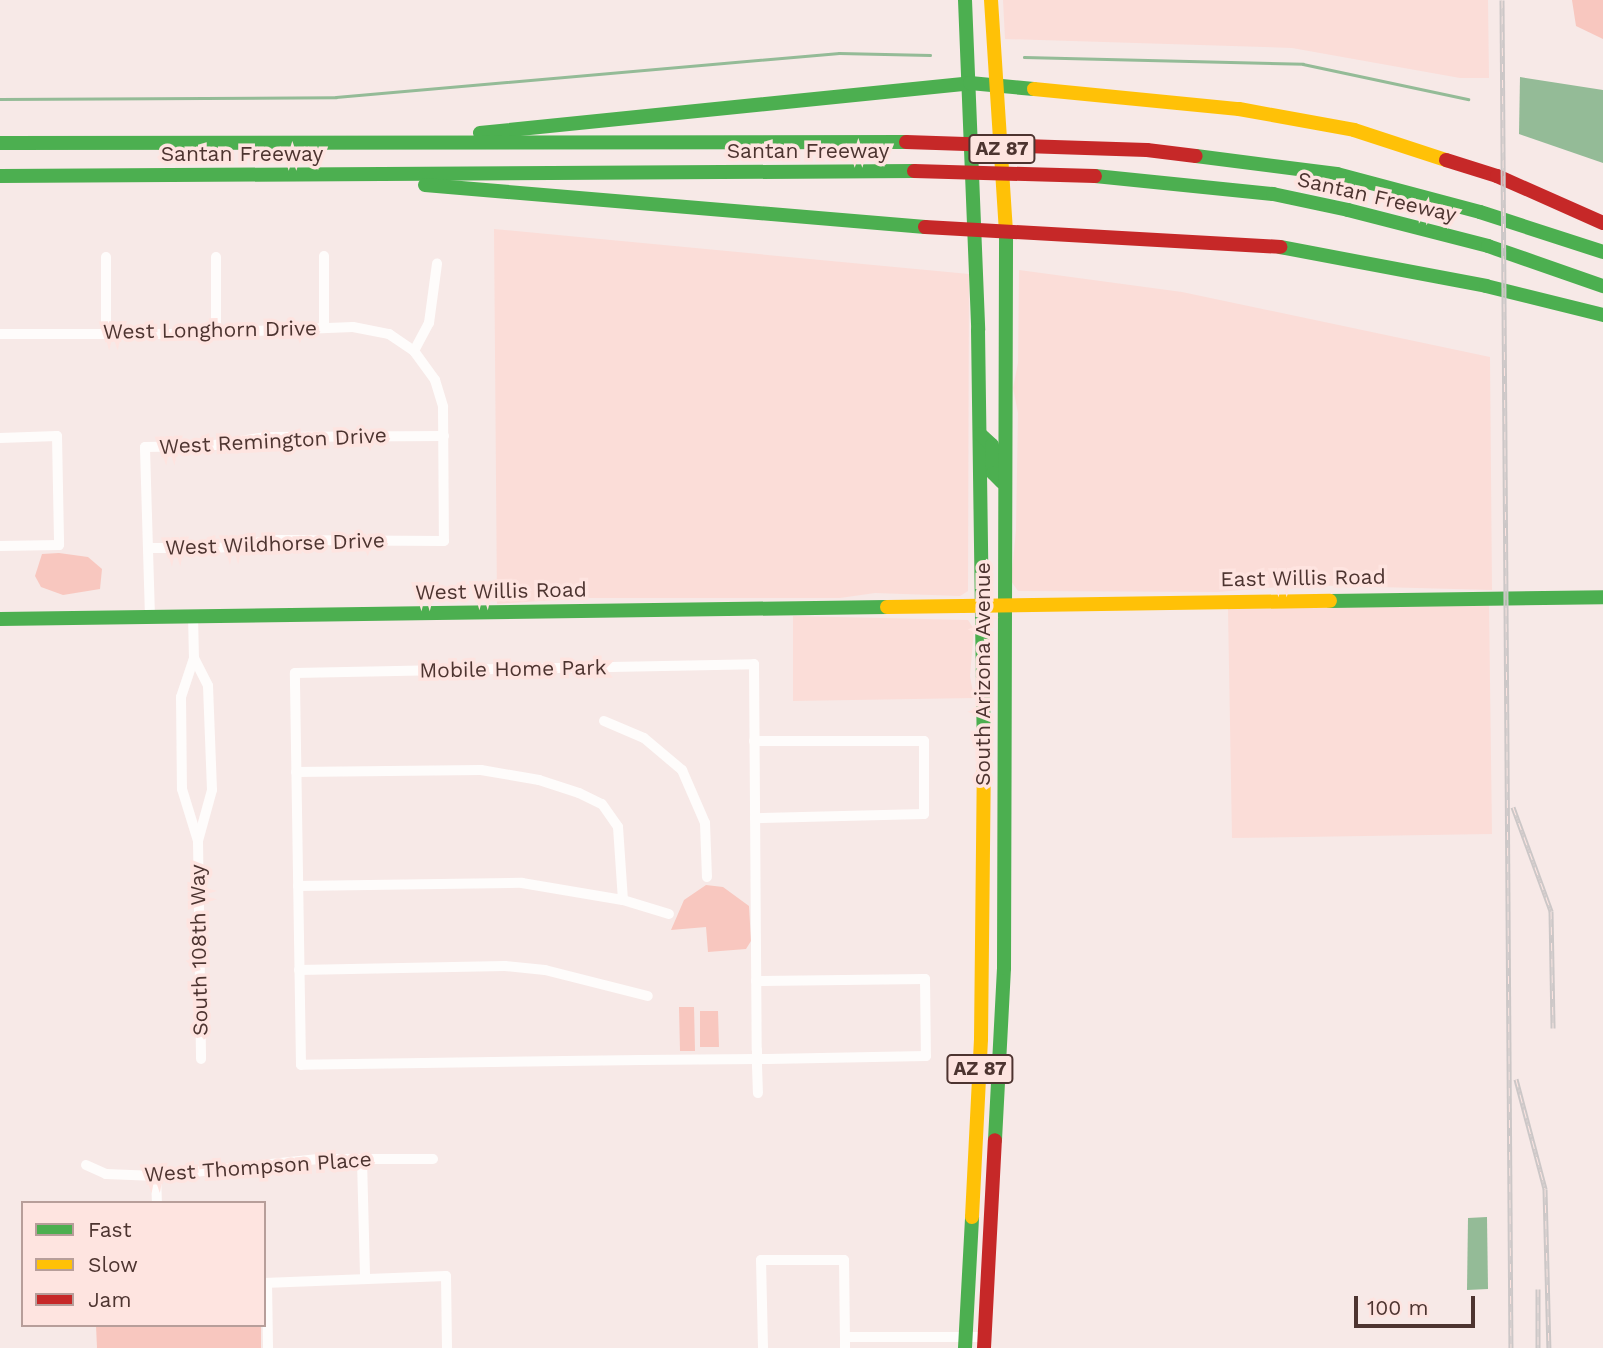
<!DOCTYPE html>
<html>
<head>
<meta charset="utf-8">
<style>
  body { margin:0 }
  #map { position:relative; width:1603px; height:1348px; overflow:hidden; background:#f7e9e7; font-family:"Work Sans",sans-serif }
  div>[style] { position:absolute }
  .built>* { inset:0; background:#fbddd8 }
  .green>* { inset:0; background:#f8c7bf }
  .water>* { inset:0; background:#94bb97 }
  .stream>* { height:2.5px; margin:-1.25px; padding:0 1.25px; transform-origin:1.25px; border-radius:1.25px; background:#94bb97 }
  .street>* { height:10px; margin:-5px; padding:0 5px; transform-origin:5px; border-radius:5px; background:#fefcfb }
  .fast>* { height:14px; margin:-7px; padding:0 7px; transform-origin:7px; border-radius:7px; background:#4caf50 }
  .slow>* { height:14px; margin:-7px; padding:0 7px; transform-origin:7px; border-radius:7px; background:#ffc107 }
  .jam>* { height:14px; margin:-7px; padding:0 7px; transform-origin:7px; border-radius:7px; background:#c62828 }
  .rail>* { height:5px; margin-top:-2.5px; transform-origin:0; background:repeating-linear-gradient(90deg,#fee4e0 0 8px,#ccc7c7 0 16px); box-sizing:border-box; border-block:2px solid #ccc7c7 }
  span { translate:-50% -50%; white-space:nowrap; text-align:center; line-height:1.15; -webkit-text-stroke:7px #fee4e0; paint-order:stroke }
  .shield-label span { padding:2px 5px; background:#fee4e0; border:2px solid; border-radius:5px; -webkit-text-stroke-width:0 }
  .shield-label { font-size:19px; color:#4d3430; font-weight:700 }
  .street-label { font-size:21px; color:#4d3430 }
  .legend { position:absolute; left:21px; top:1201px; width:245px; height:126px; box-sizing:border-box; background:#fee4e0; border:2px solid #b79e9a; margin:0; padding:9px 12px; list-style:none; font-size:21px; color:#4d3430 }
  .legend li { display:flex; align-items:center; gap:14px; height:35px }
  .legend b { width:35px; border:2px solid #b79e9a }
  .scale { position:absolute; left:1354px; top:1296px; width:121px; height:32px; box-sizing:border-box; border:4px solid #4d3430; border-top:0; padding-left:9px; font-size:21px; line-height:24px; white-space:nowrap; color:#4d3430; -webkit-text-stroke:5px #fee4e0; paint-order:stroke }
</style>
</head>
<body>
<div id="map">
  <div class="built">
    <div style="clip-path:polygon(1003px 0,1488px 0,1489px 78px,1460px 78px,1292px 48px,1005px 39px)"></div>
    <div style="clip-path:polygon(494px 229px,969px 274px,968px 591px,960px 596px,875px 593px,840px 598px,583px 598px,497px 604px)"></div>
    <div style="clip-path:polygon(1019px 270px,1182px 292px,1490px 357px,1492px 590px,1303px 585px,1218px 592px,1018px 591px,1011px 581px,1016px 530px,1018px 413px,1013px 388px,1018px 363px)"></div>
    <div style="clip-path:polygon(1489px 605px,1492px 834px,1232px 838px,1228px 609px)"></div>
    <div style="clip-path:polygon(793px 616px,968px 620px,974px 629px,970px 676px,974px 698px,793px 701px)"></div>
  </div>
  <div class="green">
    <div style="clip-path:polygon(1572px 0,1603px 0,1603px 39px,1576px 26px)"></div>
    <div style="clip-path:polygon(59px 553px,88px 557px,102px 569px,100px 589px,63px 595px,41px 587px,35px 576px,42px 554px)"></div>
    <div style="clip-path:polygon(706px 885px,723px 887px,749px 906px,751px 941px,746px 949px,708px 952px,706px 927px,671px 930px,684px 900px)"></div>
    <div style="clip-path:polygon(679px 1007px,694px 1007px,695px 1051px,680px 1051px)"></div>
    <div style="clip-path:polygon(700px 1011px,718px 1011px,719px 1047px,700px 1047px)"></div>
    <div style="clip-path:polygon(96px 1325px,261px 1325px,261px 1348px,97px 1348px)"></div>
  </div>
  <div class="water">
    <div style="clip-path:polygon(1520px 77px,1603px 90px,1603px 163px,1519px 134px)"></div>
    <div style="clip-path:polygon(1487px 1217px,1488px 1289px,1467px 1290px,1468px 1218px)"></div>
  </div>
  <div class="stream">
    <div style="left:1024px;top:57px;width:279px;rotate:1.4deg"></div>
    <div style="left:1303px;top:64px;width:169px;rotate:12deg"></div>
    <div style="left:0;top:99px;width:336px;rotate:-0.3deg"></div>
    <div style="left:336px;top:97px;width:505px;rotate:-5deg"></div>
    <div style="left:839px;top:53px;width:91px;rotate:1.3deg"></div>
  </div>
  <div class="street">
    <div style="left:324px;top:256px;width:72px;rotate:90deg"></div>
    <div style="left:106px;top:257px;width:76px;rotate:90deg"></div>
    <div style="left:216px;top:333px;width:76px;rotate:-90deg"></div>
    <div style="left:0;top:334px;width:180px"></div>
    <div style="left:180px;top:334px;width:173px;rotate:-2.3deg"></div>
    <div style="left:353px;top:327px;width:37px;rotate:11deg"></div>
    <div style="left:389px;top:334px;width:30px;rotate:34deg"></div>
    <div style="left:414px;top:351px;width:36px;rotate:54deg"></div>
    <div style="left:435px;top:380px;width:28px;rotate:73deg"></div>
    <div style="left:443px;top:407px;width:134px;rotate:89.6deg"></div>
    <div style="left:444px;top:541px;width:168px;rotate:-179.7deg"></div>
    <div style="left:276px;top:540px;width:59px;rotate:172.1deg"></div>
    <div style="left:218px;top:548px;width:69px;rotate:180deg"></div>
    <div style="left:414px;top:351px;width:32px;rotate:-62deg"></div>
    <div style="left:429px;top:323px;width:60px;rotate:-82.3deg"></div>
    <div style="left:0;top:438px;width:57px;rotate:-2deg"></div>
    <div style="left:57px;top:436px;width:109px;rotate:88.9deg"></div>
    <div style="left:59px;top:545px;width:59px;rotate:179deg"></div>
    <div style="left:193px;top:615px;width:43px;rotate:88.7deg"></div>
    <div style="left:194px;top:658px;width:41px;rotate:108.4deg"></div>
    <div style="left:181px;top:697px;width:92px;rotate:89.4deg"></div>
    <div style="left:182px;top:789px;width:54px;rotate:72.9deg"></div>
    <div style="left:150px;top:617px;width:170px;rotate:-91.7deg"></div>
    <div style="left:145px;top:447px;width:63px;rotate:-0.9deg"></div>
    <div style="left:208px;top:446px;width:59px;rotate:-8.8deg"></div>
    <div style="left:266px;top:437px;width:178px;rotate:-0.3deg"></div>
    <div style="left:194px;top:658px;width:31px;rotate:63deg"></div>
    <div style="left:208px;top:686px;width:104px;rotate:87.8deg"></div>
    <div style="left:212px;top:790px;width:53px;rotate:105.4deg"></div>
    <div style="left:198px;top:841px;width:218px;rotate:89.2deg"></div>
    <div style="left:604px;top:721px;width:43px;rotate:23deg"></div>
    <div style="left:644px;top:738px;width:50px;rotate:40.1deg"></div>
    <div style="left:682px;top:770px;width:58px;rotate:66.5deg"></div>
    <div style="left:705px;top:823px;width:54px;rotate:87.9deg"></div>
    <div style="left:754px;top:741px;width:170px"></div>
    <div style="left:924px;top:741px;width:73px;rotate:90deg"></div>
    <div style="left:924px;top:814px;width:169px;rotate:178.6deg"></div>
    <div style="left:296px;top:772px;width:185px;rotate:-0.6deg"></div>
    <div style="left:481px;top:770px;width:59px;rotate:9.8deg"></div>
    <div style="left:539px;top:780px;width:42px;rotate:18deg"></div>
    <div style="left:579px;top:793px;width:25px;rotate:26deg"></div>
    <div style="left:602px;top:804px;width:28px;rotate:55deg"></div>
    <div style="left:618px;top:827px;width:73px;rotate:86.1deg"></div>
    <div style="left:298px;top:886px;width:224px;rotate:-0.8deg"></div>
    <div style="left:522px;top:883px;width:102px;rotate:9.6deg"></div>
    <div style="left:623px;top:900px;width:48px;rotate:16.9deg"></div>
    <div style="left:299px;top:970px;width:206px;rotate:-1.1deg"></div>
    <div style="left:505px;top:966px;width:40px;rotate:5.7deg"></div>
    <div style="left:545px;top:970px;width:106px;rotate:14.2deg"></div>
    <div style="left:756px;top:981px;width:169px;rotate:-0.7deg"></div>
    <div style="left:925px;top:979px;width:77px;rotate:89.3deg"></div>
    <div style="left:926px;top:1056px;width:158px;rotate:178.9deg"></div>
    <div style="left:768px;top:1059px;width:11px;rotate:180deg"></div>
    <div style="left:757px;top:1059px;width:116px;rotate:179.5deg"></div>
    <div style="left:641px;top:1060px;width:340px;rotate:179.2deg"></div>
    <div style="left:301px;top:1065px;width:392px;rotate:-90.9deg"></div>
    <div style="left:295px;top:673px;width:459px;rotate:-1.1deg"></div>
    <div style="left:754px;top:664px;width:386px;rotate:89.6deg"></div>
    <div style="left:757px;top:1050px;width:16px;rotate:90deg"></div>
    <div style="left:757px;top:1066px;width:27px;rotate:88deg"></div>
    <div style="left:362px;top:1160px;width:117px;rotate:88.5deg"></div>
    <div style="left:86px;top:1165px;width:22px;rotate:24deg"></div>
    <div style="left:106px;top:1174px;width:50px;rotate:2.3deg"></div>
    <div style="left:156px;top:1176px;width:163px;rotate:-6deg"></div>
    <div style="left:318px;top:1159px;width:115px"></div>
    <div style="left:156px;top:1176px;width:27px;rotate:88deg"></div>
    <div style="left:264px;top:1283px;width:182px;rotate:-2.2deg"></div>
    <div style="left:446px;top:1276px;width:72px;rotate:89.2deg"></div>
    <div style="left:267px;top:1283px;width:65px;rotate:89.1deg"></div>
    <div style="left:763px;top:1348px;width:88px;rotate:-91.3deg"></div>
    <div style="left:761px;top:1260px;width:83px"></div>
    <div style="left:844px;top:1260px;width:77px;rotate:89.3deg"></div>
    <div style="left:845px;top:1348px;width:11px;rotate:-90deg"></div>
    <div style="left:845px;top:1337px;width:139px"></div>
  </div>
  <div class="fast">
    <div style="left:965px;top:0;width:330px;rotate:87.7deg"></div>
    <div style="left:978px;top:330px;width:434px;rotate:89.2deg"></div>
    <div style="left:480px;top:133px;width:493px;rotate:-5.8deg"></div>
    <div style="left:970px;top:83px;width:64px;rotate:5.4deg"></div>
    <div style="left:0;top:143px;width:906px;rotate:-0.06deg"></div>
    <div style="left:1196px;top:156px;width:142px;rotate:7.3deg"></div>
    <div style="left:1337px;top:174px;width:148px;rotate:14.9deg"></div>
    <div style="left:1480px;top:212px;width:129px;rotate:18deg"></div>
    <div style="left:0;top:176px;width:914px;rotate:-0.31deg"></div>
    <div style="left:1095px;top:176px;width:179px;rotate:5.8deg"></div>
    <div style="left:1273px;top:194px;width:77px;rotate:12deg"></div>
    <div style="left:1348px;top:210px;width:145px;rotate:14.4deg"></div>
    <div style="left:1488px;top:246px;width:122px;rotate:19.2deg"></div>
    <div style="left:425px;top:185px;width:502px;rotate:4.8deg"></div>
    <div style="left:1280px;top:247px;width:210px;rotate:10.7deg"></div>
    <div style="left:1486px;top:286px;width:121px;rotate:13.9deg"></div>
    <div style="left:980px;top:434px;width:16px;rotate:43deg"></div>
    <div style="left:992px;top:445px;width:28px;rotate:88deg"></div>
    <div style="left:993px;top:473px;width:13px;rotate:45deg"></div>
    <div style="left:1330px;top:601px;width:273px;rotate:-0.8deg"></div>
    <div style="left:0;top:619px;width:887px;rotate:-0.78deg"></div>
    <div style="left:995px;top:1140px;width:172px;rotate:-87deg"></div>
    <div style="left:1004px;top:968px;width:739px;rotate:-89.84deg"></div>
    <div style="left:965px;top:1348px;width:131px;rotate:-86.9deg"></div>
  </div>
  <div class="slow">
    <div style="left:991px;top:0;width:229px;rotate:86.3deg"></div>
    <div style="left:1034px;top:89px;width:206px;rotate:5.6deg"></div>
    <div style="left:1239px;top:109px;width:117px;rotate:10.3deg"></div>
    <div style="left:1354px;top:130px;width:97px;rotate:18.1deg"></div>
    <div style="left:887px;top:607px;width:443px;rotate:-0.8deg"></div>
    <div style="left:972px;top:1217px;width:178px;rotate:-87.1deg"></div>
    <div style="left:981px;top:1039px;width:275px;rotate:-89.4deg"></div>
  </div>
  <div class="jam">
    <div style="left:906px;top:142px;width:241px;rotate:1.9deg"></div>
    <div style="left:1147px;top:150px;width:49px;rotate:7deg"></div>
    <div style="left:1446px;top:160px;width:53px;rotate:17.4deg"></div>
    <div style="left:1497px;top:176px;width:116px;rotate:23.9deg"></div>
    <div style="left:914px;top:171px;width:181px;rotate:1.6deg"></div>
    <div style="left:925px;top:227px;width:356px;rotate:3.2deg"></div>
    <div style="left:984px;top:1348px;width:208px;rotate:-87deg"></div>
  </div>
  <div class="rail">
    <div style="left:1502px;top:0;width:1348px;rotate:89.62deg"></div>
    <div style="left:1513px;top:807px;width:111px;rotate:69.9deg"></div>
    <div style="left:1551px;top:911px;width:117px;rotate:89deg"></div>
    <div style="left:1516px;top:1079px;width:114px;rotate:75.2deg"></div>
    <div style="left:1545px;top:1189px;width:159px;rotate:88.6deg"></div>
    <div style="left:1538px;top:1289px;width:59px;rotate:90deg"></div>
  </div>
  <div class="shield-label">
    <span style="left:1002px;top:149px">AZ 87</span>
    <span style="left:980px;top:1069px">AZ 87</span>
  </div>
  <div class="street-label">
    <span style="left:808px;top:151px">Santan Freeway</span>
    <span style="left:242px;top:154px">Santan Freeway</span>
    <span style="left:1377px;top:197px;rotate:13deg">Santan Freeway</span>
    <span style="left:210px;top:330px;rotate:-1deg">West Longhorn Drive</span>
    <span style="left:273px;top:441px;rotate:-3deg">West Remington Drive</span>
    <span style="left:275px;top:544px;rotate:-2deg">West Wildhorse Drive</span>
    <span style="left:1303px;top:578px;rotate:-1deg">East Willis Road</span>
    <span style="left:501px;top:591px;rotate:-1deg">West Willis Road</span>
    <span style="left:513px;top:669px;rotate:-1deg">Mobile Home Park</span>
    <span style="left:983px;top:674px;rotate:-90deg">South Arizona Avenue</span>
    <span style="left:199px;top:950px;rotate:-91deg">South 108th Way</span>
    <span style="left:258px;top:1167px;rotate:-4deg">West Thompson Place</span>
  </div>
  <ul class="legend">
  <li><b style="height:9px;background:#4caf50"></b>Fast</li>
  <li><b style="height:9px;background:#ffc107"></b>Slow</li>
  <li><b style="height:9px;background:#c62828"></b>Jam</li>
  </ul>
  <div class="scale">100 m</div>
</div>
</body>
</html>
